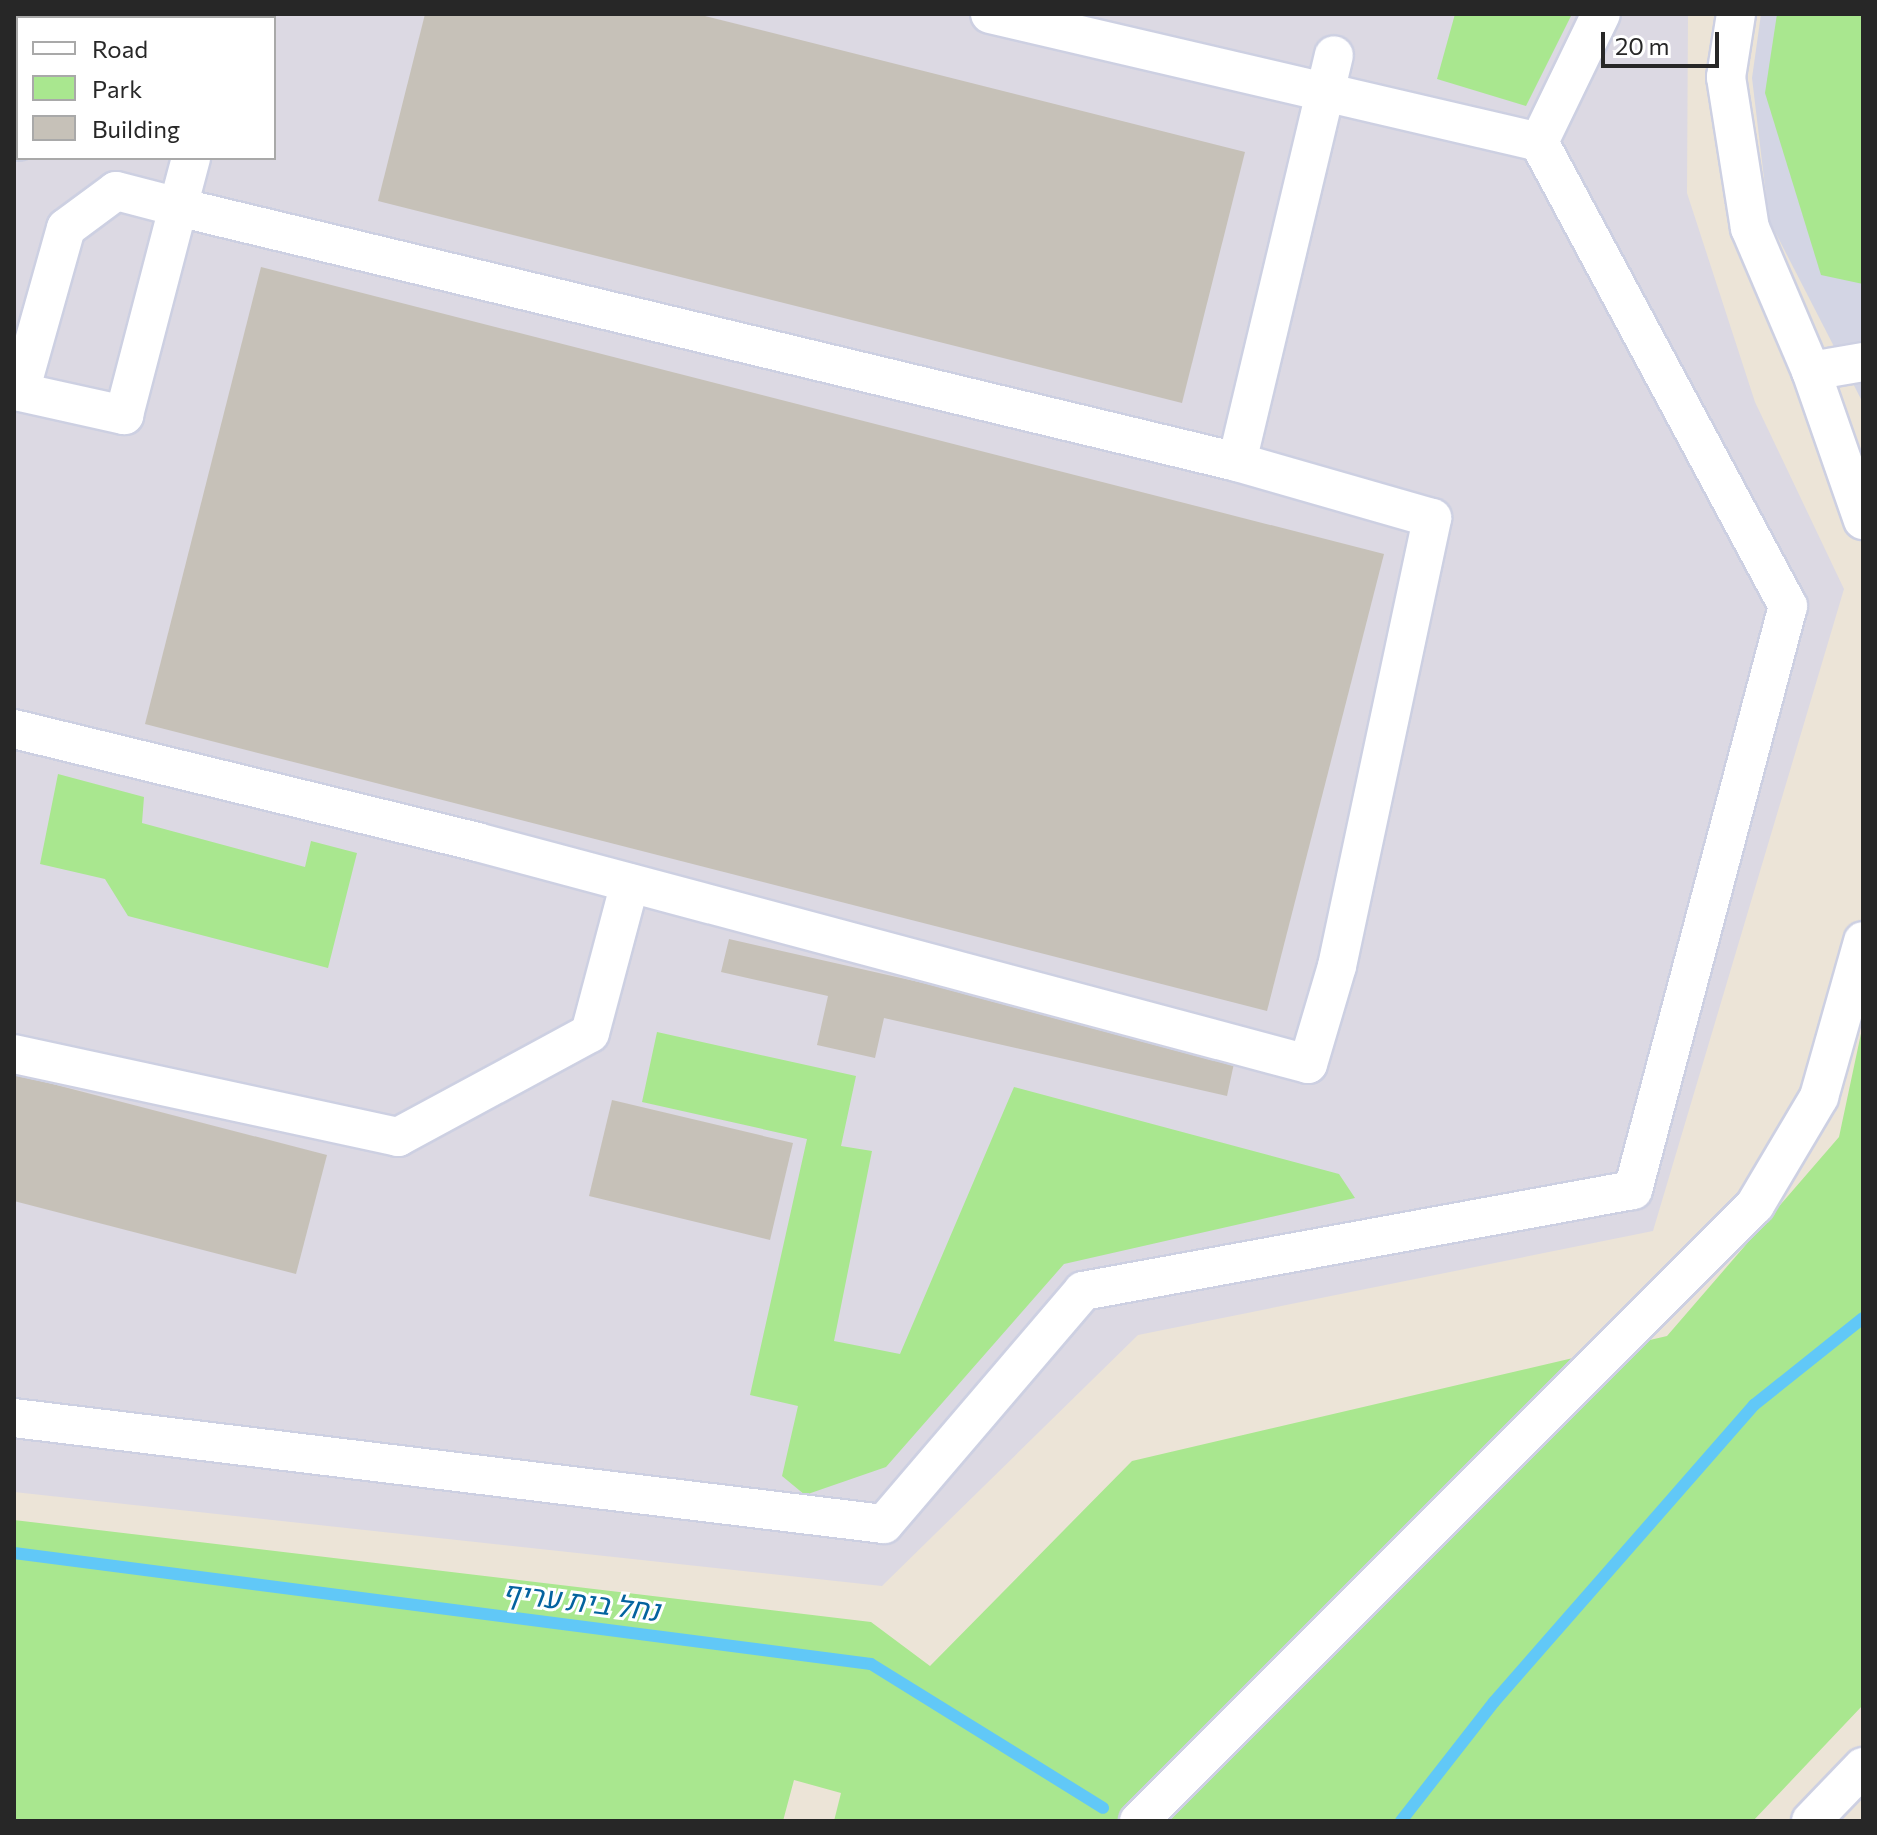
<!DOCTYPE html>
<html>
<head>
<meta charset="utf-8">
<style>
  body { margin:0 }
  #map { position:relative; width:1877px; height:1835px; overflow:hidden; background:#ece4d7; font-family:Commissioner,Heebo,sans-serif }
  div>[style] { position:absolute }
  .industrial>* { inset:0; background:#dcd9e3 }
  .airport>* { inset:0; background:#d3d5e4 }
  .green>* { inset:0; background:#a9e78f }
  .stream>* { height:12px; margin:-6px; padding:0 6px; transform-origin:6px; border-radius:6px; background:#61c8f7 }
  .building>* { inset:0; background:#c6c1b8 }
  .roads { filter:drop-shadow(2px 0 #cdd0e2) drop-shadow(-2px 0 #cdd0e2) drop-shadow(0 2px #cdd0e2) drop-shadow(0 -2px #cdd0e2) }
  .minor>* { height:38px; margin:-19px; padding:0 19px; transform-origin:19px; border-radius:19px; background:#fff }
  span { translate:-50% -50%; white-space:nowrap; text-align:center; line-height:1.15; -webkit-text-stroke:6px #fff; paint-order:stroke }
  .water-label { font-size:30px; color:#04639f; font-style:italic }
  .frame { position:absolute; inset:0; border:16px solid #272727; pointer-events:none }
  .legend { position:absolute; left:16px; top:16px; width:260px; height:144px; box-sizing:border-box; background:#fff; border:2px solid #a9a9a9; margin:0; padding:10px 14px; list-style:none; font-size:24px; color:#272727 }
  .legend li { display:flex; align-items:center; gap:16px; height:40px }
  .legend b { width:40px; border:2px solid #a9a9a9 }
  .scale { position:absolute; left:1601px; top:32px; width:118px; height:36px; box-sizing:border-box; border:4px solid #272727; border-top:0; padding-left:10px; font-size:24px; line-height:28px; white-space:nowrap; color:#272727; -webkit-text-stroke:6px #fff; paint-order:stroke }
</style>
</head>
<body>
<div id="map">
  <div class="industrial">
    <div style="clip-path:polygon(evenodd,14px 14px,1688px 14px,1687px 193px,1755px 402px,1844px 589px,1653px 1231px,1138px 1335px,882px 1586px,14px 1492px,14px 14px,18px 18px,274px 18px,274px 158px,18px 158px,18px 18px)"></div>
  </div>
  <div class="airport">
    <div style="clip-path:polygon(1761px 14px,1863px 14px,1863px 403px,1769px 220px,1752px 78px)"></div>
  </div>
  <div class="green">
    <div style="clip-path:polygon(14px 14px,51px 14px,18px 18px,14px 89px)"></div>
    <div style="clip-path:polygon(1455px 14px,1572px 14px,1526px 106px,1437px 79px)"></div>
    <div style="clip-path:polygon(1777px 14px,1863px 14px,1863px 284px,1821px 275px,1765px 93px)"></div>
    <div style="clip-path:polygon(58px 774px,144px 797px,142px 823px,305px 867px,311px 841px,357px 853px,328px 968px,128px 916px,105px 879px,40px 864px)"></div>
    <div style="clip-path:polygon(1863px 1024px,1863px 1705px,1753px 1821px,834px 1821px,841px 1793px,794px 1780px,783px 1821px,14px 1821px,14px 1520px,871px 1622px,930px 1666px,1132px 1461px,1667px 1336px,1839px 1137px)"></div>
    <div style="clip-path:polygon(657px 1032px,856px 1076px,841px 1146px,872px 1151px,834px 1341px,900px 1354px,1014px 1087px,1339px 1174px,1355px 1198px,1064px 1264px,886px 1467px,805px 1495px,782px 1476px,798px 1406px,750px 1395px,807px 1139px,642px 1102px)"></div>
  </div>
  <div class="stream">
    <div style="left:14px;top:1553px;width:864px;rotate:7.38deg"></div>
    <div style="left:871px;top:1664px;width:273px;rotate:31.8deg"></div>
    <div style="left:1401px;top:1821px;width:151px;rotate:-52deg"></div>
    <div style="left:1494px;top:1702px;width:395px;rotate:-48.8deg"></div>
    <div style="left:1754px;top:1405px;width:139px;rotate:-38.6deg"></div>
  </div>
  <div class="building">
    <div style="clip-path:polygon(425px 14px,697px 14px,1245px 152px,1182px 403px,378px 201px)"></div>
    <div style="clip-path:polygon(261px 267px,1384px 554px,1267px 1011px,145px 724px)"></div>
    <div style="clip-path:polygon(729px 939px,1236px 1054px,1227px 1096px,884px 1018px,875px 1058px,817px 1045px,828px 996px,721px 972px)"></div>
    <div style="clip-path:polygon(14px 1074px,327px 1155px,296px 1274px,14px 1201px)"></div>
    <div style="clip-path:polygon(612px 1100px,793px 1143px,770px 1240px,589px 1196px)"></div>
  </div>
  <div class="roads">
    <div class="minor">
      <div style="left:990px;top:14px;width:564px;rotate:13.12deg"></div>
      <div style="left:1539px;top:142px;width:142px;rotate:-64.2deg"></div>
      <div style="left:1736px;top:14px;width:64px;rotate:99deg"></div>
      <div style="left:1726px;top:77px;width:153px;rotate:81deg"></div>
      <div style="left:1750px;top:228px;width:155px;rotate:66.9deg"></div>
      <div style="left:1811px;top:371px;width:158px;rotate:70.8deg"></div>
      <div style="left:103px;top:18px;width:4px;rotate:-76deg"></div>
      <div style="left:206px;top:18px;width:7px;rotate:-34deg"></div>
      <div style="left:14px;top:141px;width:4px"></div>
      <div style="left:1811px;top:371px;width:53px;rotate:-9.8deg"></div>
      <div style="left:1237px;top:462px;width:418px;rotate:-76.6deg"></div>
      <div style="left:14px;top:729px;width:477px;rotate:13.7deg"></div>
      <div style="left:477px;top:842px;width:860px;rotate:14.96deg"></div>
      <div style="left:1308px;top:1064px;width:102px;rotate:-73.5deg"></div>
      <div style="left:1337px;top:966px;width:458px;rotate:-78deg"></div>
      <div style="left:1432px;top:518px;width:203px;rotate:-164deg"></div>
      <div style="left:1237px;top:462px;width:1089px;rotate:-166.46deg"></div>
      <div style="left:178px;top:207px;width:64px;rotate:-165.5deg"></div>
      <div style="left:116px;top:191px;width:62px;rotate:143.5deg"></div>
      <div style="left:66px;top:228px;width:170px;rotate:105.7deg"></div>
      <div style="left:20px;top:392px;width:107px;rotate:12.5deg"></div>
      <div style="left:124px;top:415px;width:215px;rotate:-75.4deg"></div>
      <div style="left:178px;top:207px;width:51px;rotate:-75.1deg"></div>
      <div style="left:14px;top:1054px;width:393px;rotate:12.2deg"></div>
      <div style="left:398px;top:1137px;width:218px;rotate:-28.4deg"></div>
      <div style="left:590px;top:1033px;width:155px;rotate:-75.1deg"></div>
      <div style="left:14px;top:1418px;width:876px;rotate:6.95deg"></div>
      <div style="left:884px;top:1524px;width:306px;rotate:-49.5deg"></div>
      <div style="left:1083px;top:1291px;width:559px;rotate:-10.41deg"></div>
      <div style="left:1633px;top:1190px;width:604px;rotate:-75.14deg"></div>
      <div style="left:1788px;top:606px;width:527px;rotate:-118.22deg"></div>
      <div style="left:1139px;top:1821px;width:871px;rotate:-45deg"></div>
      <div style="left:1755px;top:1205px;width:126px;rotate:-59.3deg"></div>
      <div style="left:1819px;top:1097px;width:162px;rotate:-74.2deg"></div>
      <div style="left:1811px;top:1821px;width:75px;rotate:-46.1deg"></div>
    </div>
  </div>
  <div class="water-label">
    <span style="left:581px;top:1600px;rotate:7deg">נחל בית עריף</span>
  </div>
  <div class="frame"></div>
  <ul class="legend">
  <li><b style="height:10px;background:#fff"></b>Road</li>
  <li><b style="height:22px;background:#a9e78f"></b>Park</li>
  <li><b style="height:22px;background:#c6c1b8"></b>Building</li>
  </ul>
  <div class="scale">20 m</div>
</div>
</body>
</html>
